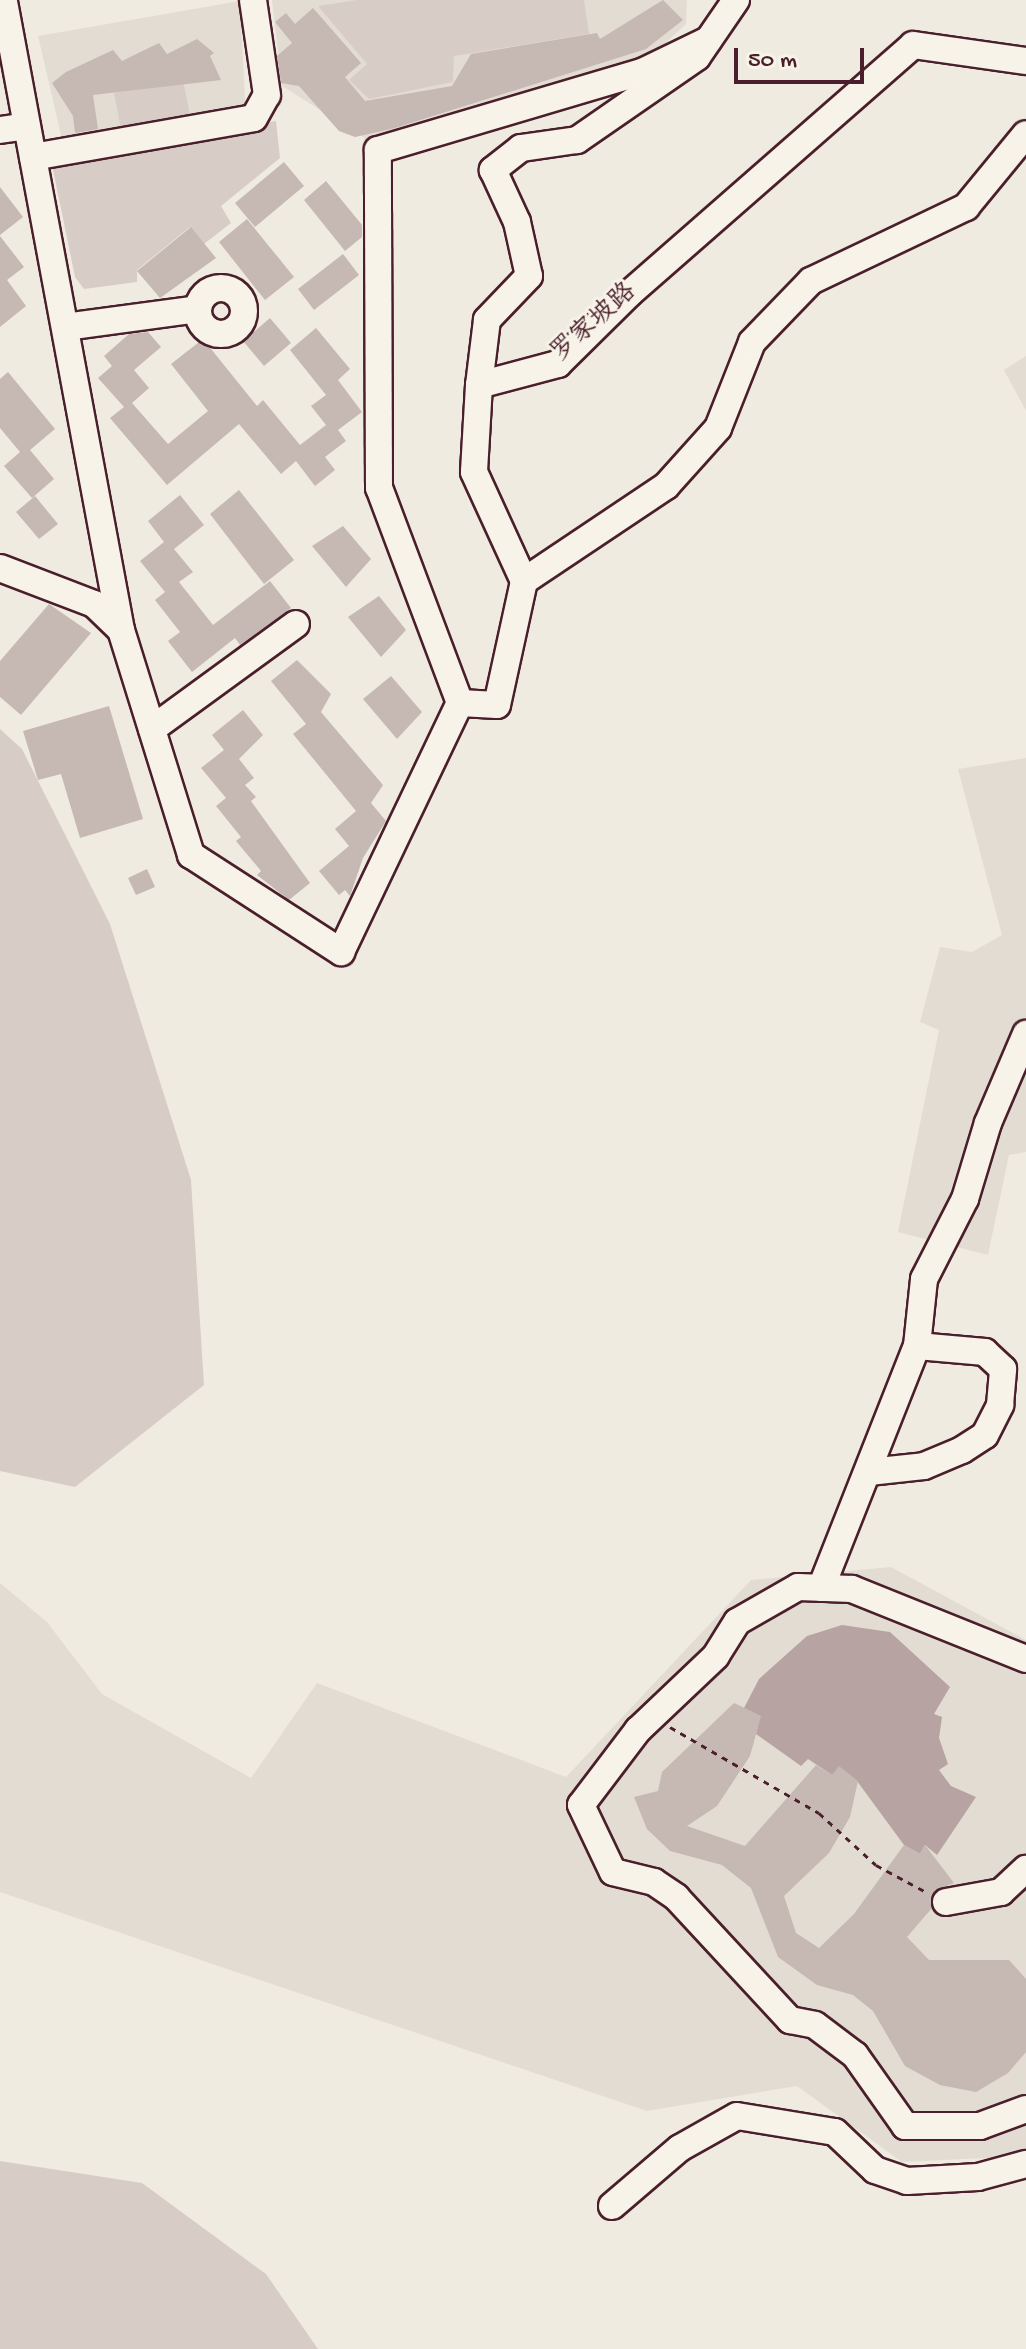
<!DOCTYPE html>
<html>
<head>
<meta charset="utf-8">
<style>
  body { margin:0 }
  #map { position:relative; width:1026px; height:2349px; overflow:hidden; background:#f0ebe0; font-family:"Gochi Hand","LXGW WenKai TC",sans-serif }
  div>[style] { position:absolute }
  .built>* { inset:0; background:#e3dcd2 }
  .green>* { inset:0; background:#d8cdc6 }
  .water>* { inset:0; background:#b7a4a2 }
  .building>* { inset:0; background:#c6b8b3 }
  .path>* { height:3px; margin-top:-1.5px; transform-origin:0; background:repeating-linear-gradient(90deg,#4a1f2b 0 6px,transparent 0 12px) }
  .roads { filter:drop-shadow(2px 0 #4a1f2b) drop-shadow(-2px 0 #4a1f2b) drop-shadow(0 2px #4a1f2b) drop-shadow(0 -2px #4a1f2b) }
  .minor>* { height:26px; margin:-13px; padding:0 13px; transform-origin:13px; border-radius:13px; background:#f7f3e8 }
  .minor>.ring { margin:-13px; padding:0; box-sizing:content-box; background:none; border:26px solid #f7f3e8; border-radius:50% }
  span { translate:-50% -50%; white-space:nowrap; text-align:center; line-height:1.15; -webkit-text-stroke:6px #f7f3e8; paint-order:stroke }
  .street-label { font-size:26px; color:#4a1f2b }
  .scale { position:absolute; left:734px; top:48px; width:130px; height:36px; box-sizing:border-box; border:4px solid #4a1f2b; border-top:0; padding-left:10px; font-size:24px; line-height:28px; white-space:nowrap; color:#4a1f2b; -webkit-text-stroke:6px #f7f3e8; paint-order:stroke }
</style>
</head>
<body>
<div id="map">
  <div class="built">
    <div style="clip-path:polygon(272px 0,687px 0,686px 24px,641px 66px,366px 139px,282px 86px)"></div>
    <div style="clip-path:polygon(240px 1px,246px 119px,64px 148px,38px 36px)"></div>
    <div style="clip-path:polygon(1026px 356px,1026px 411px,1004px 370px)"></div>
    <div style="clip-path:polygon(1026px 758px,1026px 1152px,1009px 1155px,988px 1255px,898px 1232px,939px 1030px,920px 1022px,940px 947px,972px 952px,1002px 935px,958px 769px)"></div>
    <div style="clip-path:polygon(891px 1567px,1026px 1640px,1026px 2156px,902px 2162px,797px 2086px,647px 2111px,0 1892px,0 1583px,47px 1622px,102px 1694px,251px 1778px,317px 1683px,566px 1777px,751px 1580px)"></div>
  </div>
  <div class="green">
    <div style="clip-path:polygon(357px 0,584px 0,589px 34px,454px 56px,453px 82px,369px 99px,349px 80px,367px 64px,318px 6px)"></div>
    <div style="clip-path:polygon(183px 80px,191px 120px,122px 134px,114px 93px)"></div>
    <div style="clip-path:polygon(276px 121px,280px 158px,221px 206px,231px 223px,204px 244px,190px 227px,137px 270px,137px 282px,84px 289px,75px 277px,51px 160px)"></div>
    <div style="clip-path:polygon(0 729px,22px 749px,110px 924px,191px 1180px,204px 1385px,75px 1487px,0 1471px)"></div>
    <div style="clip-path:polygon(0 2161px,142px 2183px,266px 2274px,318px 2349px,0 2349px)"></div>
  </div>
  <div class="water">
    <div style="clip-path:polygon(842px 1625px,890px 1632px,950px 1687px,934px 1714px,942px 1717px,939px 1738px,948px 1764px,939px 1770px,951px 1786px,976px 1797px,937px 1855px,925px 1845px,920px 1854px,904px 1845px,857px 1781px,832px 1775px,808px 1759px,801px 1766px,756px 1734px,760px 1716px,744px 1708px,759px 1679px,807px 1636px)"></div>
  </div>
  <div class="building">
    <div style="clip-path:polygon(663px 0,683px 20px,646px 49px,395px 128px,355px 137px,339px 131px,299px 86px,281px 83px,277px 56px,292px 43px,275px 22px,286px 13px,295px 24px,313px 8px,361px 63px,345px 77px,365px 101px,452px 86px,471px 54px,597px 33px,600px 39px)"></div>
    <div style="clip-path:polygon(197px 39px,214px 53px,210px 56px,221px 80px,93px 95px,98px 129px,75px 133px,73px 116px,52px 83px,66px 72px,113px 50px,122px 61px,159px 43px,167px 54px)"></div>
    <div style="clip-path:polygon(284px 162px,304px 186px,255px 227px,235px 203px)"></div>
    <div style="clip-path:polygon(326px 181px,362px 225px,362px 237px,345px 251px,304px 200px)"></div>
    <div style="clip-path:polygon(0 187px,23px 217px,0 235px)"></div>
    <div style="clip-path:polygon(247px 219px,294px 277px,265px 300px,219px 242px)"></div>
    <div style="clip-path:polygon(191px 227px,216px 258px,160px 298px,137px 271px)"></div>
    <div style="clip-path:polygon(0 236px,24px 267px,7px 280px,26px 306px,0 327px)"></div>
    <div style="clip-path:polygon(343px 254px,359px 275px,314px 310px,298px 289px)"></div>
    <div style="clip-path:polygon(270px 318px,291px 343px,264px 366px,243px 341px)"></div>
    <div style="clip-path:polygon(316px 328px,350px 369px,338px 380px,362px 412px,338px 430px,346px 441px,325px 457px,335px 470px,315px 486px,296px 461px,281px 474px,239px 424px,167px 485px,110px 418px,124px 407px,98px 378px,112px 366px,104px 356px,129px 334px,148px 332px,161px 347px,134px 370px,149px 388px,132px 403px,168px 444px,208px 411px,171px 364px,203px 339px,257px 406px,263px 400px,300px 445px,326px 425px,311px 406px,326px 395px,290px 350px)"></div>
    <div style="clip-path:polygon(8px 372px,55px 429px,30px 450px,54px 479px,32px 498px,4px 466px,20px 452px,0 428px,0 379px)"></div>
    <div style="clip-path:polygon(239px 490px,294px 560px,264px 584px,210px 514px)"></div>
    <div style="clip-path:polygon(180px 495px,204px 525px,174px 549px,193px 572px,179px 582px,213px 625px,270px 581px,291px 608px,240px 645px,235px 638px,192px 672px,168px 641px,180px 632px,155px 600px,165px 592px,140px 561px,164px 542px,148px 521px)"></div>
    <div style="clip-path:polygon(35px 496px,58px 524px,39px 539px,16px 512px)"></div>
    <div style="clip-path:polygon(343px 526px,371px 559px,346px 587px,312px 546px)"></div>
    <div style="clip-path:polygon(379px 596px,406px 630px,381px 657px,348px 617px)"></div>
    <div style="clip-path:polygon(49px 604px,91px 633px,21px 715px,0 697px,0 661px)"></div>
    <div style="clip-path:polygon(297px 660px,331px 694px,321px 712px,383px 785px,371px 803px,386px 821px,363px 858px,350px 896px,345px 890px,339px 895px,319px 871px,349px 846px,335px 829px,356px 811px,293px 734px,306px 724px,271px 681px)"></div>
    <div style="clip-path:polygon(391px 676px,422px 712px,397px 739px,363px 699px)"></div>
    <div style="clip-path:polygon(109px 706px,143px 819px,80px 838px,61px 774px,38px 780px,23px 731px)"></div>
    <div style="clip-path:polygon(243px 710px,263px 735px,239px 759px,254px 778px,245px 785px,256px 797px,251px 801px,310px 883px,289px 900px,257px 875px,261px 871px,236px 841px,241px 837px,216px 806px,226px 798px,201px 768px,224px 750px,212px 735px)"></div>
    <div style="clip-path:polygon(147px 869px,155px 887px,136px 895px,128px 878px)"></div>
    <div style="clip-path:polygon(734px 1703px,761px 1716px,750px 1756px,717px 1806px,687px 1826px,745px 1846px,816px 1765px,832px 1775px,839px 1766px,858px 1781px,850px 1817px,829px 1853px,784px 1896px,796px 1933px,819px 1948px,854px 1914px,904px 1845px,920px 1854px,925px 1845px,954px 1883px,935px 1890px,932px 1908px,907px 1937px,929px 1960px,1009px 1960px,1026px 1979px,1026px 2052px,1008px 2073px,976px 2092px,940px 2085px,905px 2066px,873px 2011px,853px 1995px,817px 1985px,778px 1957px,751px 1888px,722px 1865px,670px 1851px,647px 1829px,634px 1797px,658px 1791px,662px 1772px)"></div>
  </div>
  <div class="path">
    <div style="left:670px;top:1727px;width:172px;rotate:30deg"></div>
    <div style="left:819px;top:1813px;width:77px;rotate:42.4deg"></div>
    <div style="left:876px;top:1865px;width:59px;rotate:28.3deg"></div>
  </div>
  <div class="roads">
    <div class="minor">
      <div style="left:736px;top:0;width:69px;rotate:124.4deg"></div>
      <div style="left:697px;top:57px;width:146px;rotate:145.3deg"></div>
      <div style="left:577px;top:140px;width:57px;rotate:171.9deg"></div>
      <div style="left:521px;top:148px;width:36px;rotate:142deg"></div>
      <div style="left:493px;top:170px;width:57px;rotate:65.2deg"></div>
      <div style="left:517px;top:222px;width:55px;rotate:77.5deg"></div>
      <div style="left:529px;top:276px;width:61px;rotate:133.7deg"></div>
      <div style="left:487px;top:320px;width:65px;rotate:97deg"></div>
      <div style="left:479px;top:385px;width:82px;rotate:-14.9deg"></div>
      <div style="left:558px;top:364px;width:101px;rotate:-44.6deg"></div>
      <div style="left:630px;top:293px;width:376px;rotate:-41.2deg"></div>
      <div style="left:913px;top:45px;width:114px;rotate:8.1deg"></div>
      <div style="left:4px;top:2px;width:639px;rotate:79.45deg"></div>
      <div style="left:0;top:130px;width:27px;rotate:-8deg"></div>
      <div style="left:33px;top:157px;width:224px;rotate:-10deg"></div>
      <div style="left:254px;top:118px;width:26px;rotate:-61deg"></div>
      <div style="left:267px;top:95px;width:96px;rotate:-98.4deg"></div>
      <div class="ring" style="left:198px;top:288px;width:20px;height:20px"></div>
      <div style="left:65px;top:327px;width:134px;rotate:-7.7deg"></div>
      <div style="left:479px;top:385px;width:87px;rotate:93.3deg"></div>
      <div style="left:474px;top:472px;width:120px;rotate:65.4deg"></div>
      <div style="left:0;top:568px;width:101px;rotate:21deg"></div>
      <div style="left:94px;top:604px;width:37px;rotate:44deg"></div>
      <div style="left:121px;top:630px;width:236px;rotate:72.7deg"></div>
      <div style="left:191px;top:855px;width:179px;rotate:32.9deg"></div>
      <div style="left:341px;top:952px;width:276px;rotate:-64.5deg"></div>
      <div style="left:460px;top:703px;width:230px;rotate:-110.6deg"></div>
      <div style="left:379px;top:488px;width:338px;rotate:-90.2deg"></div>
      <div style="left:378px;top:150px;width:277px;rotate:-16.5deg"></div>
      <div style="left:644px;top:71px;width:71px;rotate:-25.8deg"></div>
      <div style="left:460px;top:703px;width:37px;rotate:3deg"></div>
      <div style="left:497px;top:705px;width:127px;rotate:-77.7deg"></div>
      <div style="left:524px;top:581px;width:171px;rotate:-33.8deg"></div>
      <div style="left:666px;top:486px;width:78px;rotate:-48.1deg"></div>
      <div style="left:718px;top:428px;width:92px;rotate:-68.4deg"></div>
      <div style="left:752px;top:342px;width:85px;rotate:-46deg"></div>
      <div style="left:811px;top:281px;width:172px;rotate:-25.5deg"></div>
      <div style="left:966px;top:207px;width:94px;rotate:-50.6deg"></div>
      <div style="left:152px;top:729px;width:178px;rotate:-36.1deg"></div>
      <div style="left:869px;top:1472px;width:55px;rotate:-6.2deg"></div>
      <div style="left:924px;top:1466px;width:41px;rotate:-22.8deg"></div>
      <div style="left:962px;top:1450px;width:27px;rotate:-33deg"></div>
      <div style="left:985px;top:1435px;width:34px;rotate:-63deg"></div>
      <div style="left:1000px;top:1405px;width:36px;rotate:-85deg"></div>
      <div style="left:1003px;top:1369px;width:25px;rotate:-137deg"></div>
      <div style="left:985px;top:1352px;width:68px;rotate:-175deg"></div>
      <div style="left:821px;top:1588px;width:260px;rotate:-68.4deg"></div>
      <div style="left:917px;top:1346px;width:67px;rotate:-84deg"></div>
      <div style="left:924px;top:1279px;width:90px;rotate:-62.9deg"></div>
      <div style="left:965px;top:1199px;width:79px;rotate:-73.2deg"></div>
      <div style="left:988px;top:1123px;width:97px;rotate:-66.9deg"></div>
      <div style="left:1026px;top:1659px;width:188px;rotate:-158.1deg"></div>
      <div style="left:852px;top:1589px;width:54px;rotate:-177.9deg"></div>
      <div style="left:798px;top:1587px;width:70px;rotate:150.2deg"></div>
      <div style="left:737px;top:1622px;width:40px;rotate:122deg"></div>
      <div style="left:716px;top:1656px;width:108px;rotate:136.5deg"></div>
      <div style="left:638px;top:1730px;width:94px;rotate:127.2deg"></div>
      <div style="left:581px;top:1805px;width:74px;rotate:64.5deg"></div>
      <div style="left:613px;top:1872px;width:42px;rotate:13.7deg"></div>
      <div style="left:654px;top:1882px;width:27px;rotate:34deg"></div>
      <div style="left:676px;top:1897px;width:168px;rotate:47.2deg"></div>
      <div style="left:790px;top:2020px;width:25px;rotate:11deg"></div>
      <div style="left:815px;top:2025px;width:50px;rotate:36.9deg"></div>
      <div style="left:855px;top:2055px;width:87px;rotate:54.8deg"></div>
      <div style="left:905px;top:2126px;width:75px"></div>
      <div style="left:980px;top:2126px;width:49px;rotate:-20.3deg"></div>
      <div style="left:946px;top:1902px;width:56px;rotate:-10.3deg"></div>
      <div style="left:1001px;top:1892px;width:34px;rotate:-43deg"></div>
      <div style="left:612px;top:2206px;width:89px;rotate:-40.5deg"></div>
      <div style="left:680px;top:2148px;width:65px;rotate:-29.3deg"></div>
      <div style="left:737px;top:2116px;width:99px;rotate:9.3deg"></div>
      <div style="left:835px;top:2132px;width:55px;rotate:43.5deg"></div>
      <div style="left:875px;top:2170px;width:34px;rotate:19deg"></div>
      <div style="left:907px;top:2181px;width:71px;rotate:-3.2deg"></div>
      <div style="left:978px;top:2177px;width:50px;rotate:-15.2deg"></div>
    </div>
  </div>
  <div class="street-label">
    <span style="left:595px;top:324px;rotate:-42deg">罗家坡路</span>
  </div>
  <div class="scale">50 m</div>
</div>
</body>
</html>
